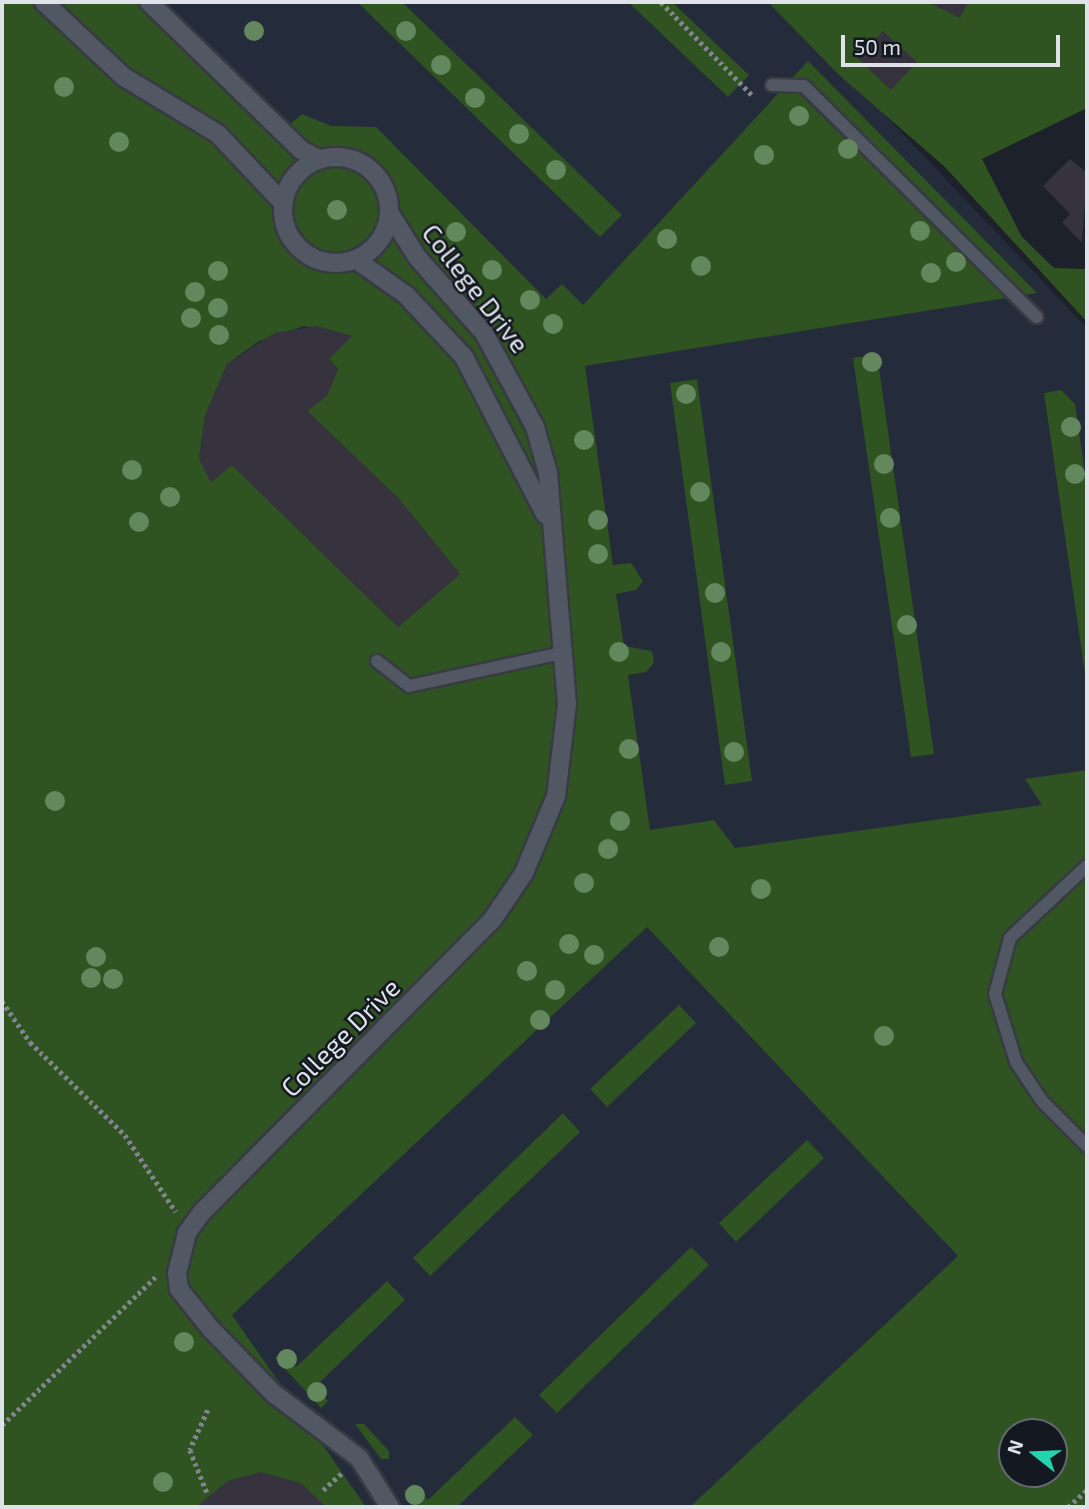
<!DOCTYPE html>
<html>
<head>
<meta charset="utf-8">
<style>
  body { margin:0 }
  #map { position:relative; width:1089px; height:1509px; overflow:hidden; background:#1d212b; font-family:"Exo 2",sans-serif }
  div>[style] { position:absolute }
  .built>* { inset:0; background:#242b3a }
  .green>* { inset:0; background:#2f5321 }
  .building>* { inset:0; background:#37333e }
  .path>* { height:4.5px; margin-top:-2.25px; transform-origin:0; background:repeating-linear-gradient(90deg,#81858d 0 3.5px,transparent 0 7px) }
  .roads { filter:drop-shadow(2px 0 #373b42) drop-shadow(-2px 0 #373b42) drop-shadow(0 2px #373b42) drop-shadow(0 -2px #373b42) }
  .service>* { height:12px; margin:-6px; padding:0 6px; transform-origin:6px; border-radius:6px; background:#525863 }
  .minor>* { height:18px; margin:-9px; padding:0 9px; transform-origin:9px; border-radius:9px; background:#525863 }
  .minor>.ring { margin:-9px; padding:0; box-sizing:content-box; background:none; border:18px solid #525863; border-radius:50% }
  .trees>* { width:20px; height:20px; margin:-10px; border-radius:50%; background:#64885d }
  span { translate:-50% -50%; white-space:nowrap; text-align:center; line-height:1.15; -webkit-text-stroke:5px #131821; paint-order:stroke }
  .street-label { font-size:26px; color:#dfe3e9 }
  .frame { position:absolute; inset:0; border:4px solid #dfe3e9; pointer-events:none }
  .north { position:absolute; left:998px; top:1418px; width:70px; height:70px; box-sizing:border-box; background:#131821; border:2px solid #656971; border-radius:50%; rotate:288deg; font-size:19px; font-weight:700; line-height:28px; text-align:center; color:#dfe3e9 }
  .north::after { content:''; display:block; margin:auto; width:24px; height:32px; background:#22d5af; clip-path:polygon(50% 0,100% 100%,50% 72%,0 100%) }
  .scale { position:absolute; left:841px; top:35px; width:219px; height:32px; box-sizing:border-box; border:4px solid #dfe3e9; border-top:0; padding-left:9px; font-size:21px; line-height:24px; white-space:nowrap; color:#dfe3e9; -webkit-text-stroke:5px #131821; paint-order:stroke }
</style>
</head>
<body>
<div id="map">
  <div class="built">
    <div style="clip-path:polygon(evenodd,2px 2px,778px 2px,1087px 328px,1087px 1507px,2px 1507px,2px 2px,1012px 1432px,1054px 1432px,1054px 1474px,1012px 1474px,1012px 1432px)"></div>
  </div>
  <div class="green">
    <div style="clip-path:polygon(evenodd,2px 2px,149px 2px,282px 131px,302px 114px,331px 126px,376px 127px,546px 299px,562px 284px,583px 305px,808px 61px,1037px 293px,585px 366px,613px 565px,631px 563px,643px 581px,636px 590px,616px 594px,624px 646px,652px 651px,654px 663px,646px 672px,628px 675px,650px 830px,714px 820px,735px 848px,1042px 805px,1025px 779px,1087px 770px,1087px 1507px,690px 1507px,958px 1256px,647px 927px,232px 1315px,366px 1507px,2px 1507px,2px 2px,304px 326px,352px 336px,329px 359px,338px 369px,327px 395px,307px 411px,398px 498px,460px 574px,398px 627px,232px 465px,211px 482px,199px 458px,205px 416px,227px 364px,259px 341px,304px 326px,2px 2px,1012px 1432px,1054px 1432px,1054px 1474px,1012px 1474px,1012px 1432px)"></div>
    <div style="clip-path:polygon(357px 2px,402px 2px,622px 215px,600px 237px)"></div>
    <div style="clip-path:polygon(628px 2px,672px 2px,749px 75px,728px 97px)"></div>
    <div style="clip-path:polygon(768px 2px,1087px 2px,1087px 108px,982px 159px,1022px 237px,1054px 268px,1087px 269px,1087px 322px,945px 167px,839px 75px)"></div>
    <div style="clip-path:polygon(877px 354px,934px 754px,911px 757px,853px 358px)"></div>
    <div style="clip-path:polygon(697px 379px,752px 781px,725px 785px,670px 383px)"></div>
    <div style="clip-path:polygon(1061px 390px,1075px 404px,1087px 488px,1087px 687px,1044px 393px)"></div>
    <div style="clip-path:polygon(679px 1005px,696px 1023px,607px 1107px,590px 1089px)"></div>
    <div style="clip-path:polygon(563px 1113px,580px 1132px,430px 1276px,413px 1258px)"></div>
    <div style="clip-path:polygon(807px 1140px,824px 1158px,736px 1242px,719px 1223px)"></div>
    <div style="clip-path:polygon(691px 1247px,709px 1265px,557px 1413px,539px 1395px)"></div>
    <div style="clip-path:polygon(387px 1281px,405px 1300px,315px 1387px,328px 1401px,321px 1408px,275px 1358px,281px 1351px,296px 1367px)"></div>
    <div style="clip-path:polygon(515px 1417px,533px 1435px,457px 1507px,412px 1507px,404px 1491px,413px 1484px,428px 1500px)"></div>
    <div style="clip-path:polygon(355px 1424px,364px 1424px,389px 1451px,389px 1459px,381px 1459px)"></div>
  </div>
  <div class="building">
    <div style="clip-path:polygon(928px 2px,968px 2px,960px 18px)"></div>
    <div style="clip-path:polygon(883px 31px,917px 62px,891px 90px,857px 58px)"></div>
    <div style="clip-path:polygon(1070px 159px,1087px 173px,1082px 243px,1062px 222px,1070px 214px,1043px 186px)"></div>
    <div style="clip-path:polygon(317px 326px,352px 336px,329px 359px,338px 369px,327px 396px,307px 411px,398px 498px,460px 574px,398px 627px,232px 465px,211px 482px,199px 458px,205px 416px,227px 364px,275px 333px)"></div>
    <div style="clip-path:polygon(260px 1472px,301px 1483px,326px 1507px,196px 1507px,228px 1481px)"></div>
  </div>
  <div class="path">
    <div style="left:661px;top:2px;width:132px;rotate:45.6deg"></div>
    <div style="left:2px;top:1001px;width:50px;rotate:55.7deg"></div>
    <div style="left:30px;top:1042px;width:133px;rotate:44.4deg"></div>
    <div style="left:125px;top:1135px;width:92px;rotate:56.5deg"></div>
    <div style="left:208px;top:1410px;width:44px;rotate:114.2deg"></div>
    <div style="left:190px;top:1450px;width:48px;rotate:68.2deg"></div>
    <div style="left:2px;top:1425px;width:213px;rotate:-44deg"></div>
    <div style="left:323px;top:1490px;width:27px;rotate:-42deg"></div>
    <div style="left:1068px;top:1507px;width:25px;rotate:-42deg"></div>
  </div>
  <div class="roads">
    <div class="service">
      <div style="left:772px;top:85px;width:32px;rotate:2deg"></div>
      <div style="left:804px;top:86px;width:328px;rotate:44.8deg"></div>
      <div style="left:377px;top:661px;width:41px;rotate:38deg"></div>
      <div style="left:409px;top:686px;width:156px;rotate:-12.2deg"></div>
      <div style="left:1087px;top:866px;width:105px;rotate:136.9deg"></div>
      <div style="left:1010px;top:938px;width:58px;rotate:105deg"></div>
      <div style="left:995px;top:994px;width:71px;rotate:72.8deg"></div>
      <div style="left:1016px;top:1062px;width:47px;rotate:56.3deg"></div>
      <div style="left:1042px;top:1101px;width:64px;rotate:45deg"></div>
    </div>
    <div class="minor">
      <div style="left:44px;top:2px;width:110px;rotate:43.2deg"></div>
      <div style="left:124px;top:77px;width:110px;rotate:31.2deg"></div>
      <div style="left:218px;top:134px;width:95px;rotate:46.7deg"></div>
      <div style="left:149px;top:2px;width:212px;rotate:44.2deg"></div>
      <div style="left:301px;top:150px;width:20px;rotate:27deg"></div>
      <div class="ring" style="left:283px;top:157px;width:88px;height:88px"></div>
      <div style="left:389px;top:212px;width:53px;rotate:58.1deg"></div>
      <div style="left:417px;top:257px;width:101px;rotate:48.6deg"></div>
      <div style="left:484px;top:333px;width:107px;rotate:61.5deg"></div>
      <div style="left:535px;top:427px;width:48px;rotate:74.2deg"></div>
      <div style="left:548px;top:473px;width:232px;rotate:85.3deg"></div>
      <div style="left:567px;top:704px;width:93px;rotate:96.8deg"></div>
      <div style="left:556px;top:796px;width:83px;rotate:112.6deg"></div>
      <div style="left:524px;top:873px;width:57px;rotate:124.2deg"></div>
      <div style="left:492px;top:920px;width:412px;rotate:134.8deg"></div>
      <div style="left:202px;top:1212px;width:26px;rotate:126deg"></div>
      <div style="left:187px;top:1233px;width:41px;rotate:104deg"></div>
      <div style="left:177px;top:1273px;width:16px;rotate:83deg"></div>
      <div style="left:179px;top:1289px;width:50px;rotate:51.5deg"></div>
      <div style="left:210px;top:1328px;width:91px;rotate:45.9deg"></div>
      <div style="left:273px;top:1393px;width:108px;rotate:37.1deg"></div>
      <div style="left:359px;top:1458px;width:58px;rotate:57.7deg"></div>
      <div style="left:355px;top:259px;width:62px;rotate:35.2deg"></div>
      <div style="left:406px;top:295px;width:85px;rotate:46.9deg"></div>
      <div style="left:464px;top:357px;width:177px;rotate:62.7deg"></div>
    </div>
  </div>
  <div class="trees">
    <div style="left:254px;top:31px"></div>
    <div style="left:406px;top:31px"></div>
    <div style="left:441px;top:65px"></div>
    <div style="left:64px;top:87px"></div>
    <div style="left:475px;top:98px"></div>
    <div style="left:799px;top:116px"></div>
    <div style="left:519px;top:134px"></div>
    <div style="left:119px;top:142px"></div>
    <div style="left:848px;top:149px"></div>
    <div style="left:764px;top:155px"></div>
    <div style="left:556px;top:170px"></div>
    <div style="left:337px;top:210px"></div>
    <div style="left:920px;top:231px"></div>
    <div style="left:456px;top:232px"></div>
    <div style="left:667px;top:239px"></div>
    <div style="left:956px;top:262px"></div>
    <div style="left:701px;top:266px"></div>
    <div style="left:492px;top:270px"></div>
    <div style="left:218px;top:271px"></div>
    <div style="left:931px;top:273px"></div>
    <div style="left:195px;top:292px"></div>
    <div style="left:530px;top:300px"></div>
    <div style="left:218px;top:308px"></div>
    <div style="left:191px;top:318px"></div>
    <div style="left:553px;top:324px"></div>
    <div style="left:219px;top:335px"></div>
    <div style="left:872px;top:362px"></div>
    <div style="left:686px;top:394px"></div>
    <div style="left:1071px;top:427px"></div>
    <div style="left:584px;top:440px"></div>
    <div style="left:884px;top:464px"></div>
    <div style="left:132px;top:470px"></div>
    <div style="left:1075px;top:474px"></div>
    <div style="left:700px;top:492px"></div>
    <div style="left:170px;top:497px"></div>
    <div style="left:890px;top:518px"></div>
    <div style="left:598px;top:520px"></div>
    <div style="left:139px;top:522px"></div>
    <div style="left:598px;top:554px"></div>
    <div style="left:715px;top:593px"></div>
    <div style="left:907px;top:625px"></div>
    <div style="left:619px;top:652px"></div>
    <div style="left:721px;top:652px"></div>
    <div style="left:629px;top:749px"></div>
    <div style="left:734px;top:752px"></div>
    <div style="left:55px;top:801px"></div>
    <div style="left:620px;top:821px"></div>
    <div style="left:608px;top:849px"></div>
    <div style="left:584px;top:883px"></div>
    <div style="left:761px;top:889px"></div>
    <div style="left:569px;top:944px"></div>
    <div style="left:719px;top:947px"></div>
    <div style="left:594px;top:955px"></div>
    <div style="left:96px;top:957px"></div>
    <div style="left:527px;top:971px"></div>
    <div style="left:91px;top:978px"></div>
    <div style="left:113px;top:979px"></div>
    <div style="left:555px;top:990px"></div>
    <div style="left:540px;top:1020px"></div>
    <div style="left:884px;top:1036px"></div>
    <div style="left:184px;top:1342px"></div>
    <div style="left:287px;top:1359px"></div>
    <div style="left:317px;top:1392px"></div>
    <div style="left:163px;top:1482px"></div>
    <div style="left:415px;top:1495px"></div>
  </div>
  <div class="street-label">
    <span style="left:476px;top:288px;rotate:52deg">College Drive</span>
    <span style="left:340px;top:1037px;rotate:-45deg">College Drive</span>
  </div>
  <div class="frame"></div>
  <div class="north">N</div>
  <div class="scale">50 m</div>
</div>
</body>
</html>
